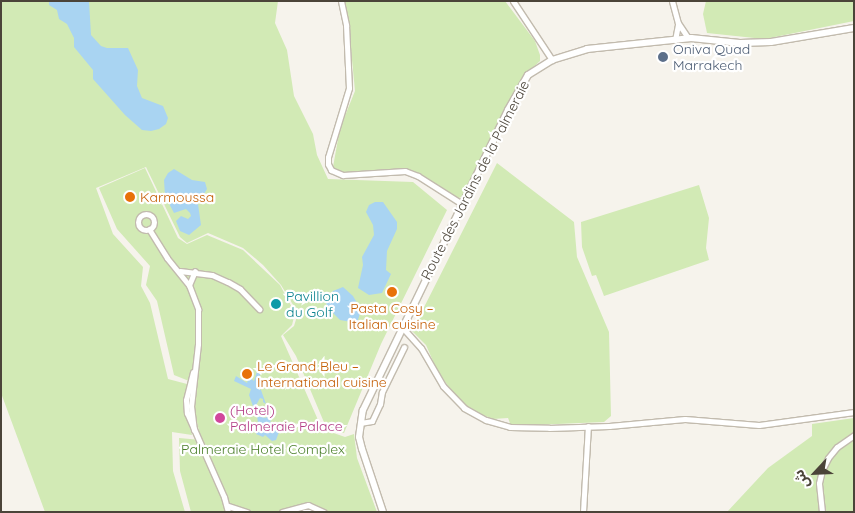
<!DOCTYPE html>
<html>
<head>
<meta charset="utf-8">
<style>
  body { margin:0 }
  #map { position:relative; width:855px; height:513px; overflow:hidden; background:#f6f3ec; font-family:Quicksand,"Noto Sans Arabic",sans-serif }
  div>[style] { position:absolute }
  .green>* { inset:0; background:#d2eab5 }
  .water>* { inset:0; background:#a9d4f2 }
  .roads { filter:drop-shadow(1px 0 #c2bbae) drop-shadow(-1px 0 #c2bbae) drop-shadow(0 1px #c2bbae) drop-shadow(0 -1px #c2bbae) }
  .minor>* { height:5px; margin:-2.5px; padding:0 2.5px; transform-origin:2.5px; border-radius:2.5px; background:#fff }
  .minor>.ring { margin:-2.5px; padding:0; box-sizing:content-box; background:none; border:5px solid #fff; border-radius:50% }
  .tertiary>* { height:6px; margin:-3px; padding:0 3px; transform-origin:3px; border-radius:3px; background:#fff }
  .dots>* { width:14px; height:14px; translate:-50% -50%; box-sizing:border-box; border:2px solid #fff; border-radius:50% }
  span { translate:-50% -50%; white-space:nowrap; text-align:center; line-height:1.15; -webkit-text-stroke:4.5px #fff; paint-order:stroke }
  .service-label { font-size:14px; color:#4e5e75 }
  .left { translate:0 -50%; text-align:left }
  .street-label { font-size:14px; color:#4b4439 }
  .food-label { font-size:14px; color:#c56008 }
  .culture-label { font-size:14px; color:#0d838f }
  .hotel-label { font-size:14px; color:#b23c85 }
  .park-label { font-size:14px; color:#4a7f2a }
  .frame { position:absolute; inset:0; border:2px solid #4b4439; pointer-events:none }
  .north { position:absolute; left:790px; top:448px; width:50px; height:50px; -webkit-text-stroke:4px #fff; paint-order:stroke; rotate:245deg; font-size:14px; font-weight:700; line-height:20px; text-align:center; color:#4b4439 }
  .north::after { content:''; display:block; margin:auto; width:18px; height:22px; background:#4b4439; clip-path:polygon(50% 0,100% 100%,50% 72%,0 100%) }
</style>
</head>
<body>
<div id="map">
  <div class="green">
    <div style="clip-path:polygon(1px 1px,278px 1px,275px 23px,287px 50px,294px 96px,313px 134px,317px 155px,328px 179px,413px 182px,447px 210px,381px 344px,344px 433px,326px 427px,296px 356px,283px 335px,294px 326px,298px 313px,281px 285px,263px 265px,243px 248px,208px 233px,187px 243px,180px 237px,146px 167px,96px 188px,113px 234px,143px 267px,141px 286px,150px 303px,168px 379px,187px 384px,183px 405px,192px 435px,172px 432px,173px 471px,185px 512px,45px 512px,1px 393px)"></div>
    <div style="clip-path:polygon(344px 1px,505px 1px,535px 41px,540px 55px,540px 61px,526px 74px,515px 91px,463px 196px,459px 198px,452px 196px,414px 171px,392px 169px,349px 172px,340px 172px,333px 167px,340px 128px,355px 91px,348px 18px)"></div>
    <div style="clip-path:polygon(706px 1px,854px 1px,854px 21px,765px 39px,707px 33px,703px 14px)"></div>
    <div style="clip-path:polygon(497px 163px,574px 222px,577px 257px,609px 332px,611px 416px,604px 422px,511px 426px,508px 418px,493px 419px,473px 411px,454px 395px,436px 368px,426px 345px,412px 331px)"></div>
    <div style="clip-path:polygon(145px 168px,178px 238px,187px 244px,207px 235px,243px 250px,280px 285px,295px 313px,292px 325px,281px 336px,322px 429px,345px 437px,354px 434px,357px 458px,377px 512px,191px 512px,180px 471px,179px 438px,201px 440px,193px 404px,194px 383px,174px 375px,157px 301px,146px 285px,150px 266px,117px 229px,99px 188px)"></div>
    <div style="clip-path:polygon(699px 185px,709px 218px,706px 248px,709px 260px,604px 296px,596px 275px,592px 276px,582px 247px,581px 222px)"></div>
    <div style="clip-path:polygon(854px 418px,854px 512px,727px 512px,768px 468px,812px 436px,812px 424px)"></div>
  </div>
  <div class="water">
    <div style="clip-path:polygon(49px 1px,89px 1px,91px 35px,101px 46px,107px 48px,128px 48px,138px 70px,137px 86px,142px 98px,163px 106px,168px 118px,166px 124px,159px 129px,151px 131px,142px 130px,125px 115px,93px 79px,93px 70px,74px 47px,74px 38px,67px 24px,59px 19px,57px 10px,49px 5px)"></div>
    <div style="clip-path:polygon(174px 169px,192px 180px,205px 182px,207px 189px,198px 204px,201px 225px,189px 235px,180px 231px,176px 221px,181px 216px,188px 219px,191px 216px,190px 213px,186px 209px,174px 213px,165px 196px,164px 180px,168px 173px)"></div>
    <div style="clip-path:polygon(375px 202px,383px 202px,397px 222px,397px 229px,387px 251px,386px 270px,391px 274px,382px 293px,369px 295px,358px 288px,363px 265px,362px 257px,374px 235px,373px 225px,366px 212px,369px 205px)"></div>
    <div style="clip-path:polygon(343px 287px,353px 296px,361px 310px,357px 323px,340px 320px,328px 308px,325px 300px,333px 291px)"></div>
    <div style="clip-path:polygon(258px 368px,262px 369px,256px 387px,261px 390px,266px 404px,263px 402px,263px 399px,260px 398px,254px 409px,249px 395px,251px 389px,234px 381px,236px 376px,247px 383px,249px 377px,254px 381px)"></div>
    <div style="clip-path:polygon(269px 411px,273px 417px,270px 422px,282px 424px,276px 440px,272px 441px,265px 435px,263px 437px,256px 434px,259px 427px,262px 428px,264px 425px,258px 423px,257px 416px,266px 418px)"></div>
  </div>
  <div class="roads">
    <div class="minor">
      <div style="left:341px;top:1px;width:25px;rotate:78deg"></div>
      <div style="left:346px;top:25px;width:63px;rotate:87.3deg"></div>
      <div style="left:349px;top:88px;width:72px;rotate:106.9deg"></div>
      <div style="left:328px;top:157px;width:7px;rotate:90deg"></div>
      <div style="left:328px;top:164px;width:7px;rotate:63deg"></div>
      <div style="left:331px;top:170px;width:13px;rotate:23deg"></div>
      <div style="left:343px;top:175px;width:62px;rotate:-3.7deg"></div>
      <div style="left:405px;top:171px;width:14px;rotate:21deg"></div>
      <div style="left:418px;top:176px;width:52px;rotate:32.5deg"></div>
      <div style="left:513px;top:1px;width:71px;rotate:56.5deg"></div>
      <div style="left:672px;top:1px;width:23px;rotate:75deg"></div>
      <div style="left:678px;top:23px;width:18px;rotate:56deg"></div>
      <div style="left:675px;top:40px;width:16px;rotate:-79deg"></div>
      <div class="ring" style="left:138px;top:214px;width:11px;height:11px"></div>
      <div style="left:149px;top:229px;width:34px;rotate:58deg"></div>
      <div style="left:167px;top:258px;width:35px;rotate:51deg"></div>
      <div style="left:189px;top:285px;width:26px;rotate:69deg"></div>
      <div style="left:198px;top:309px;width:35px;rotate:90deg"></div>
      <div style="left:198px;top:344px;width:62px;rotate:96.4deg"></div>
      <div style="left:191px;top:406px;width:24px;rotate:83deg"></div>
      <div style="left:180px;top:271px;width:32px;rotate:7deg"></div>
      <div style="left:212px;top:275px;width:17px;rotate:24deg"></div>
      <div style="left:228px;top:282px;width:14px;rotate:30deg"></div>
      <div style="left:240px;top:289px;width:28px;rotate:46deg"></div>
      <div style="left:189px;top:285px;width:15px;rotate:-67deg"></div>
      <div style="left:402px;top:327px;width:28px;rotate:48deg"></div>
      <div style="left:421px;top:348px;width:44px;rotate:59.9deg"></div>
      <div style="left:443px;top:386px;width:30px;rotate:46deg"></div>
      <div style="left:464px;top:408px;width:25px;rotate:29deg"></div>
      <div style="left:486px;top:420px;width:25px;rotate:16deg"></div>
      <div style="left:510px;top:427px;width:39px;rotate:1deg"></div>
      <div style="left:549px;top:428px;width:60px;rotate:-1.9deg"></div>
      <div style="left:609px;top:426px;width:76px;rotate:-5.3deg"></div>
      <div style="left:685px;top:419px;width:74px;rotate:4.6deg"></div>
      <div style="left:759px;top:425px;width:96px;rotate:-7.8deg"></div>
      <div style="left:193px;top:372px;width:29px;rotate:104deg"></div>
      <div style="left:186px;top:400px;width:13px;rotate:86deg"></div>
      <div style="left:187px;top:413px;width:92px;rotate:66.2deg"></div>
      <div style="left:224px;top:497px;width:16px;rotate:75deg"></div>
      <div style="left:360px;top:423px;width:12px;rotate:-9deg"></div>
      <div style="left:372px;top:421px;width:19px;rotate:-65deg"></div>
      <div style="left:380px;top:404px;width:12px;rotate:-81deg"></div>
      <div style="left:382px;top:392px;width:50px;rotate:-63.9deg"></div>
      <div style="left:228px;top:506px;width:20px;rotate:18deg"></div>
      <div style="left:282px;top:512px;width:27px;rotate:-15deg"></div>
      <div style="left:308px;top:505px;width:17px;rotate:24deg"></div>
      <div style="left:304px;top:512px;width:5px"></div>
      <div style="left:583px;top:512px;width:86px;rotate:-86.7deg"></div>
      <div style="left:822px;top:512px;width:29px;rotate:-96deg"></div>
      <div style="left:819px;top:483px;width:13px;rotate:-77deg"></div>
      <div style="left:822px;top:470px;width:13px;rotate:-63deg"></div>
      <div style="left:828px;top:458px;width:14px;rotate:-51deg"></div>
      <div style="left:837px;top:447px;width:21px;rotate:-35deg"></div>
    </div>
    <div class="tertiary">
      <div style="left:383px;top:512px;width:66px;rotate:-108.4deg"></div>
      <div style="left:362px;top:449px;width:12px;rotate:-104deg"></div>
      <div style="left:359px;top:437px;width:27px;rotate:-82deg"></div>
      <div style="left:363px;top:410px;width:333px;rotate:-64.2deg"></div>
      <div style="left:508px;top:110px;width:40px;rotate:-60.3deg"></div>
      <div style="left:528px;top:75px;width:28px;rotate:-32deg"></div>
      <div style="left:552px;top:60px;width:37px;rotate:-17deg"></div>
      <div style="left:587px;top:49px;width:105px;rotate:-6deg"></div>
      <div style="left:691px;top:38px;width:49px;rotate:5.8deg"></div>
      <div style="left:740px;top:43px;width:31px;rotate:-2deg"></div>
      <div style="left:771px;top:42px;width:84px;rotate:-9.6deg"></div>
    </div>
  </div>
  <div class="dots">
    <div style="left:663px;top:57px;background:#5c6f8a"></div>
    <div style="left:130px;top:197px;background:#e8710a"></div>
    <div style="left:392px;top:292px;background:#e8710a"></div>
    <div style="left:276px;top:304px;background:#0f9aa8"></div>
    <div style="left:247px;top:374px;background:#e8710a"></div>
    <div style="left:220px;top:418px;background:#d1479c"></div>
  </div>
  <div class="service-label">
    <span class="left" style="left:673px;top:57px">Oniva Quad<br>Marrakech</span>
  </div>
  <div class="street-label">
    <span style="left:475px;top:180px;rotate:-63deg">Route des Jardins de la Palmeraie</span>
  </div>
  <div class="food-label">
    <span class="left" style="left:140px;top:197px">Karmoussa</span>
    <span style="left:392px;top:316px">Pasta Cosy –<br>Italian cuisine</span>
    <span class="left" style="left:257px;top:374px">Le Grand Bleu –<br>International cuisine</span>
  </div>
  <div class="culture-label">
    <span class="left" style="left:286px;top:304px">Pavillion<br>du Golf</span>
  </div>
  <div class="hotel-label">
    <span class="left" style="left:230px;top:418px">(Hotel)<br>Palmeraie Palace</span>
  </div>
  <div class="park-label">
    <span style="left:263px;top:449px">Palmeraie Hotel Complex</span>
  </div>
  <div class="frame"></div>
  <div class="north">ش</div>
</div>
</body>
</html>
